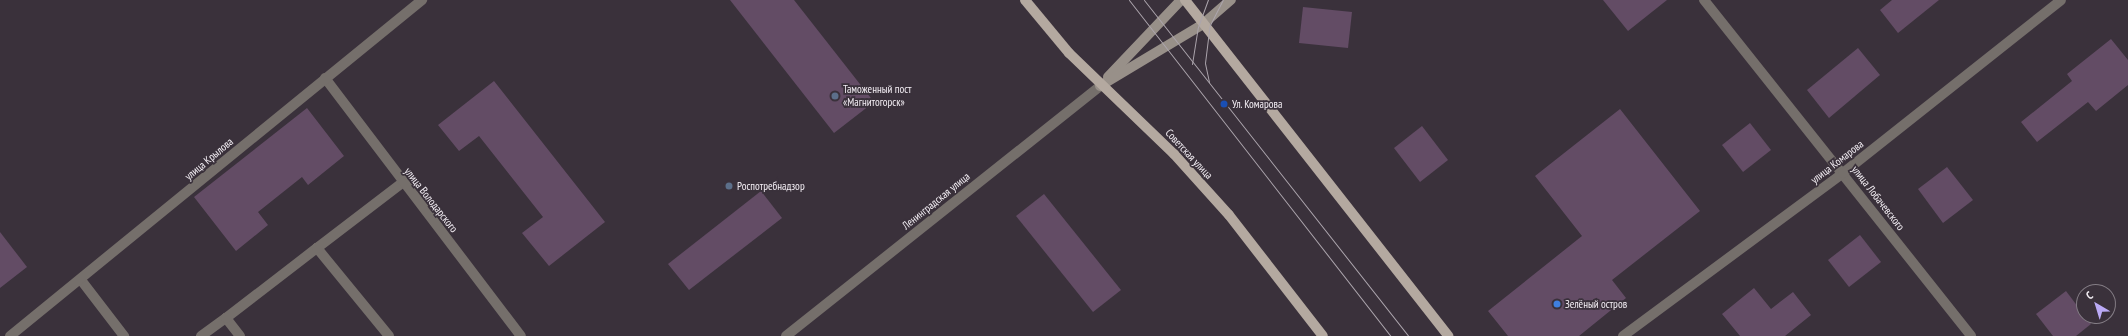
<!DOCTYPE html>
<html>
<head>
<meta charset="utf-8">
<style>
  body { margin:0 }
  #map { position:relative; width:2128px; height:336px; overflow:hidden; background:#3a313b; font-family:"PT Sans Narrow",sans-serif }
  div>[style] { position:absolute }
  .building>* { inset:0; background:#634c65 }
  .service>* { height:10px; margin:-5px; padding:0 5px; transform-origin:5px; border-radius:5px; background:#756f6b }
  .minor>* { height:10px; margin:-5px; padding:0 5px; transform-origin:5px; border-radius:5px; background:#756f6b }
  .tertiary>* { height:10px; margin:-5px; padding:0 5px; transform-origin:5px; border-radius:5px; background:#756f6b }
  .secondary>* { height:10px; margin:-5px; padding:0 5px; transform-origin:5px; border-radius:5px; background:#989089 }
  .primary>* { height:10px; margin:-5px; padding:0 5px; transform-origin:5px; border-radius:5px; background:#b4a9a0 }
  .tram>* { height:1px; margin:-0.5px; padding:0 0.5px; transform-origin:0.5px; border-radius:0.5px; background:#aca5ad }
  .dots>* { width:11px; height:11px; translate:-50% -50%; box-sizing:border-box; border:2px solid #3a313b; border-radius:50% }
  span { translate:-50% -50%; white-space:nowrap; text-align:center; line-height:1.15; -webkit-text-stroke:3.5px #3a313b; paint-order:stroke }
  .poi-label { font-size:11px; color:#f4eff5 }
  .left { translate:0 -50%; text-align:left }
  .street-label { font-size:11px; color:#f4eff5 }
  .north { position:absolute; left:2076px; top:284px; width:40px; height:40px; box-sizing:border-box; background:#3a313b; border:1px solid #847d85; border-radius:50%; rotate:322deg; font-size:11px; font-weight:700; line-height:16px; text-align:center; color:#f4eff5 }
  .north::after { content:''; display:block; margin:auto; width:14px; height:18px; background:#bbaaf6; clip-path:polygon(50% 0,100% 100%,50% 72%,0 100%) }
</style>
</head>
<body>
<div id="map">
  <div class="building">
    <div style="clip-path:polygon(730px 0,794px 0,874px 102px,834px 133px)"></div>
    <div style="clip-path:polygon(1603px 0,1667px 0,1628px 31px)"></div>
    <div style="clip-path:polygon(1892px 0,1939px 0,1898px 33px,1880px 10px)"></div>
    <div style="clip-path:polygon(1303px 7px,1352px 12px,1348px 48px,1299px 43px)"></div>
    <div style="clip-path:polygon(2111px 39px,2128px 60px,2128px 85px,2096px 111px,2088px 102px,2037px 142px,2021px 122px,2072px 81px,2067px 74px)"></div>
    <div style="clip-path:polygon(1858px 48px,1880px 75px,1829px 118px,1807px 90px)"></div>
    <div style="clip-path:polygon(494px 81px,605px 222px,549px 266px,522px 233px,543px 217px,479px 136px,459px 151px,438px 125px)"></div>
    <div style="clip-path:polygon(307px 108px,344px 156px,308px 185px,302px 177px,258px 212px,268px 225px,236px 251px,194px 197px)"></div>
    <div style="clip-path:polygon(1620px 109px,1700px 211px,1612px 280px,1626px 298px,1579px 336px,1508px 336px,1488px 311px,1582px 236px,1535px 176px)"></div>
    <div style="clip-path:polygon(1750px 123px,1771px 150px,1743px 172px,1722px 145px)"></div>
    <div style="clip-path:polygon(1422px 126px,1448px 160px,1420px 182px,1394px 148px)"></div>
    <div style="clip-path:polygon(1947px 167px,1973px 200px,1943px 223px,1918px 189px)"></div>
    <div style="clip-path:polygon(761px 191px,782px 218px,689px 290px,668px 264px)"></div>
    <div style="clip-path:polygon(1044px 194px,1121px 290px,1093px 312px,1016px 216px)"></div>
    <div style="clip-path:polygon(0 232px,27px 267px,0 288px)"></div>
    <div style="clip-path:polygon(1860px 235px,1881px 262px,1849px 287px,1828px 260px)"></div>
    <div style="clip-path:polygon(1754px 288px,1771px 309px,1793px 292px,1811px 315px,1785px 336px,1740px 336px,1722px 314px)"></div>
    <div style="clip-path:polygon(2066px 291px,2091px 324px,2076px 336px,2053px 336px,2036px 314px)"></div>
  </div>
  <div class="service">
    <div style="left:81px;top:280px;width:71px;rotate:52.5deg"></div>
    <div style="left:201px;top:336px;width:31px;rotate:-36deg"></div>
    <div style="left:240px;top:336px;width:23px;rotate:-128deg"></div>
    <div style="left:226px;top:318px;width:115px;rotate:-37.6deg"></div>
    <div style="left:389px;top:336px;width:114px;rotate:-129.3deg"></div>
    <div style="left:317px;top:248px;width:107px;rotate:-37.4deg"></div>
  </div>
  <div class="minor">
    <div style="left:1704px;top:0;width:429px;rotate:51.5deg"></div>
    <div style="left:325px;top:78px;width:324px;rotate:52.8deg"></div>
    <div style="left:10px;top:336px;width:532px;rotate:-39.2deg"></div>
    <div style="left:1623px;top:336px;width:274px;rotate:-36.5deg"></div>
    <div style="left:1843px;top:173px;width:278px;rotate:-38.4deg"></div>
  </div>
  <div class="tertiary">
    <div style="left:786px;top:336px;width:401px;rotate:-38.5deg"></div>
  </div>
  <div class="secondary">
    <div style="left:1108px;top:77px;width:106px;rotate:-46.5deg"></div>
    <div style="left:1100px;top:86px;width:120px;rotate:-31deg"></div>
    <div style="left:1203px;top:24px;width:37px;rotate:-41deg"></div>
  </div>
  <div class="primary">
    <div style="left:1025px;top:0;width:69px;rotate:50.3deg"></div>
    <div style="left:1069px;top:53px;width:146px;rotate:43.9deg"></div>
    <div style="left:1174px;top:154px;width:82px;rotate:48deg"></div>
    <div style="left:1229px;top:215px;width:153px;rotate:52.2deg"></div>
    <div style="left:1185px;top:0;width:427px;rotate:51.9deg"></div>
  </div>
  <div class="tram">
    <div style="left:1129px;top:0;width:426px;rotate:52.1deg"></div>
    <div style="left:1144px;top:0;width:427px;rotate:51.8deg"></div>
    <div style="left:1192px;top:64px;width:37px;rotate:-81deg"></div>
    <div style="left:1198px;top:27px;width:29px;rotate:-70deg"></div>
    <div style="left:1209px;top:82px;width:19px;rotate:-102deg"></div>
    <div style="left:1205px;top:63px;width:38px;rotate:-83deg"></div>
    <div style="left:1210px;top:25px;width:28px;rotate:-63deg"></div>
  </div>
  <div class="dots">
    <div style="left:835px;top:96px;background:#5c6f8a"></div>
    <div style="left:1224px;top:104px;background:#1a4fb4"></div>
    <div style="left:729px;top:186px;background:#5c6f8a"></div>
    <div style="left:1557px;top:304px;background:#3f7fe0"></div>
  </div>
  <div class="poi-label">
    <span class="left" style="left:843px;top:96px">Таможенный пост<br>«Магнитогорск»</span>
    <span class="left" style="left:1232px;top:104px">Ул. Комарова</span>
    <span class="left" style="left:737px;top:186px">Роспотребнадзор</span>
    <span class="left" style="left:1565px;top:304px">Зелёный остров</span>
  </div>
  <div class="street-label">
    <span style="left:1189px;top:154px;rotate:47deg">Советская улица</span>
    <span style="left:209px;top:159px;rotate:-40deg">улица Крылова</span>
    <span style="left:1837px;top:162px;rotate:-38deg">улица Комарова</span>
    <span style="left:1878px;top:198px;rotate:52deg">улица Лобачевского</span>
    <span style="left:431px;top:200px;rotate:52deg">улица Володарского</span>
    <span style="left:936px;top:201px;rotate:-39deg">Ленинградская улица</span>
  </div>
  <div class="north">С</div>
</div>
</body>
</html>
